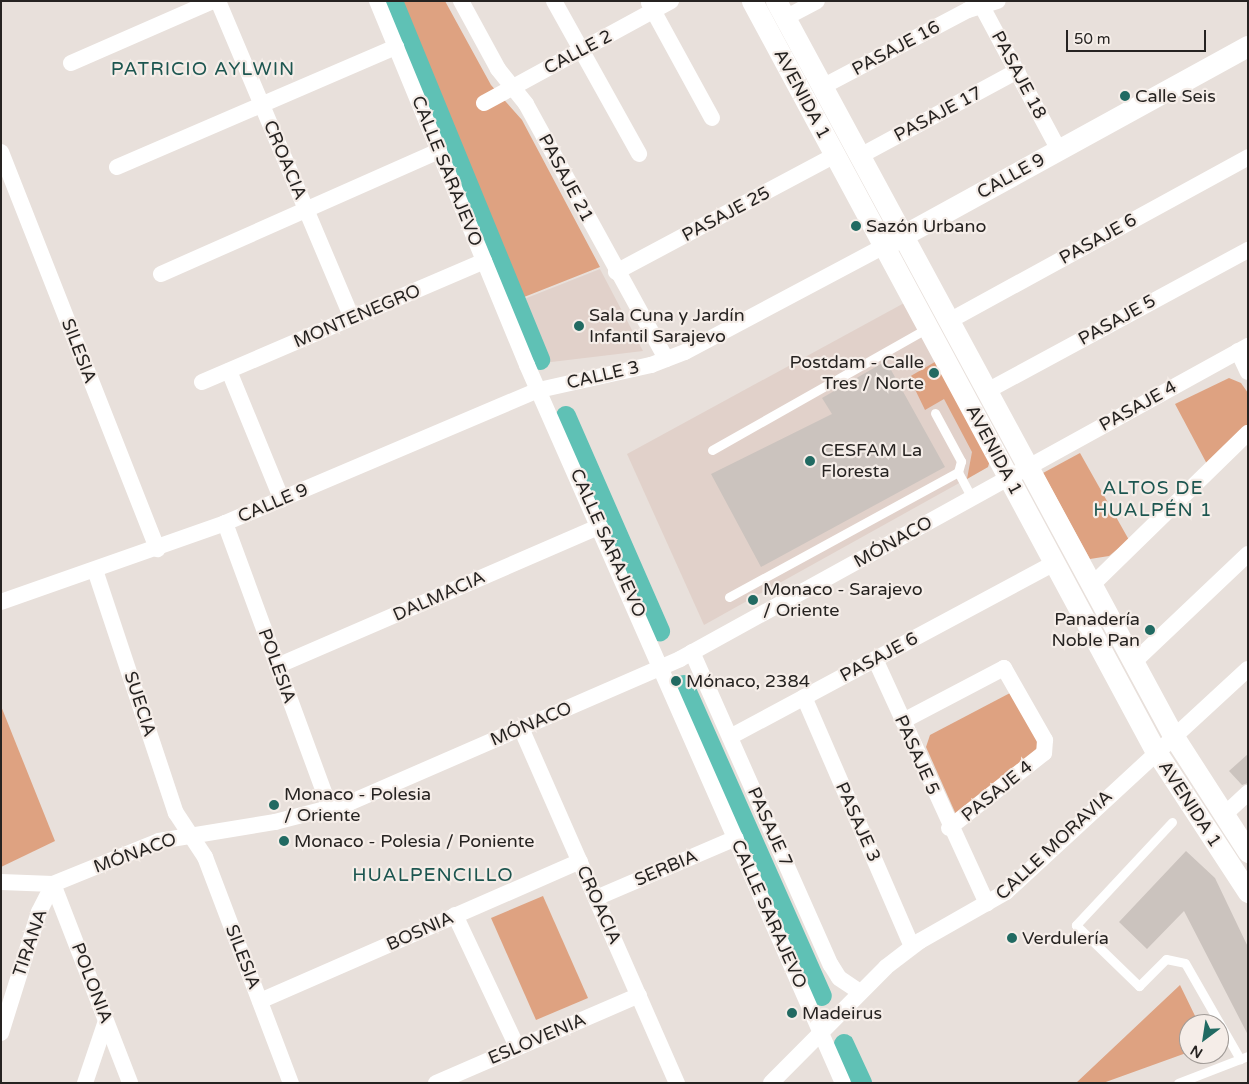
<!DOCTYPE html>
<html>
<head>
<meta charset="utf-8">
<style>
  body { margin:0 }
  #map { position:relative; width:1249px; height:1084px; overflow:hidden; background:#e8e0db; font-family:"Varela Round",sans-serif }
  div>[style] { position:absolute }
  .built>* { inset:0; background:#e1d1ca }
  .green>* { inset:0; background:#dea281 }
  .canal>* { height:20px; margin:-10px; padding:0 10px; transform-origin:10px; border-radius:10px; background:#5fc1b5 }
  .building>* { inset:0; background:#cbc3be }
  .service>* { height:9px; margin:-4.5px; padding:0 4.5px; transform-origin:4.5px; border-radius:4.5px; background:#fff }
  .minor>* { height:16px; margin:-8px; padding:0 8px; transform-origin:8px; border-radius:8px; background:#fff }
  .tertiary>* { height:21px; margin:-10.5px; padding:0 10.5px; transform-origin:10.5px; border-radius:10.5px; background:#fff }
  .dots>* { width:14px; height:14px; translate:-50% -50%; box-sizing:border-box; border:2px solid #f5ede8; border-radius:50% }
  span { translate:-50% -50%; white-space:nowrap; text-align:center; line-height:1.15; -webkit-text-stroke:4.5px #f5ede8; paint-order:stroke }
  .street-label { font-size:18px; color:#262321 }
  .poi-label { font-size:18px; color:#262321 }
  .left { translate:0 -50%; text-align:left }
  .right { translate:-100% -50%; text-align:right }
  .neighbourhood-label { font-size:19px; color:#1d5650; letter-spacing:1px }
  .frame { position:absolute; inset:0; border:2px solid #262321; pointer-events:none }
  .north { position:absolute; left:1179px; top:1014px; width:50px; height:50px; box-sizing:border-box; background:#f5ede8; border:1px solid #a29c98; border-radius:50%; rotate:211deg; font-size:14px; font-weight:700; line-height:20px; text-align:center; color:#262321 }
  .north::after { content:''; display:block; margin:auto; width:18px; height:22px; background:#216a62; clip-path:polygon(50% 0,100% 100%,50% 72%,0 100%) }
  .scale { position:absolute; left:1066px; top:30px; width:140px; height:22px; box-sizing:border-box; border:2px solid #262321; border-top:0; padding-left:6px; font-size:15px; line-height:18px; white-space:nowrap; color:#262321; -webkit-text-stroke:4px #f5ede8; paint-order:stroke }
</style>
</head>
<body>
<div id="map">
  <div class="built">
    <div style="clip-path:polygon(600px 269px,643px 351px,543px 363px,519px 301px)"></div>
    <div style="clip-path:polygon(906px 302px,988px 467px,704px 625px,627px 454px)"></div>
  </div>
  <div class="green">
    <div style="clip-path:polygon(385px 1px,445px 1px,491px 85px,522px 120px,600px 267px,514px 301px)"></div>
    <div style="clip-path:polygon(940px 359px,992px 454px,988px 467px,967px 479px,972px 452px,944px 399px,925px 410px,909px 377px)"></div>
    <div style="clip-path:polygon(1229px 378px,1241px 383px,1248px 393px,1248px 426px,1207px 464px,1175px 404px)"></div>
    <div style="clip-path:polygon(1080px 453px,1129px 540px,1109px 556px,1090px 559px,1043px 473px)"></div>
    <div style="clip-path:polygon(1010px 693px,1041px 740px,1039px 750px,958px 819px,926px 747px,930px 735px)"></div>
    <div style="clip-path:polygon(1px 706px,55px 841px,1px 867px)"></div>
    <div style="clip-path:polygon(543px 896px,588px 998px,536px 1020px,491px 918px)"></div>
    <div style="clip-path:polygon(1180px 985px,1199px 1024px,1189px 1024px,1189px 1052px,1103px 1083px,1076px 1083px)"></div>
  </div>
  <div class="canal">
    <div style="left:393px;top:1px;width:388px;rotate:67.7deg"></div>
    <div style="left:566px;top:416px;width:235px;rotate:66.4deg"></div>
    <div style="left:684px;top:685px;width:340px;rotate:66.1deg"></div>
    <div style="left:844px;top:1044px;width:43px;rotate:65.2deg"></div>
  </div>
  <div class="building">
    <div style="clip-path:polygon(886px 361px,945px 467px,761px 567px,711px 474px,832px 414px,822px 398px)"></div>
    <div style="clip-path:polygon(1248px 754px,1248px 783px,1242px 785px,1229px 771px)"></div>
    <div style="clip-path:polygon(1186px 851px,1215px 878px,1248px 947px,1248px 1035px,1184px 911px,1147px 949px,1119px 922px)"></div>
  </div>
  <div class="service">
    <div style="left:935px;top:413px;width:55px;rotate:61.6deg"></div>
    <div style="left:961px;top:461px;width:11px;rotate:105deg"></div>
    <div style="left:958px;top:472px;width:30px;rotate:62deg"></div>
    <div style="left:712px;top:450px;width:248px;rotate:-29.5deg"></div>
    <div style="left:729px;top:597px;width:261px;rotate:-28.6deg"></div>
    <div style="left:1172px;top:822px;width:141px;rotate:133deg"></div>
    <div style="left:1076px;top:925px;width:88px;rotate:44.1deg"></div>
    <div style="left:1139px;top:986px;width:38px;rotate:-45deg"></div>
    <div style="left:1166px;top:959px;width:19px;rotate:12deg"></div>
    <div style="left:1185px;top:963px;width:111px;rotate:60.2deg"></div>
    <div style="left:1178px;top:1083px;width:75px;rotate:-21.1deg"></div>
  </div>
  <div class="minor">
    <div style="left:218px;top:1px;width:344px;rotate:67.1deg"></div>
    <div style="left:377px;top:1px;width:394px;rotate:67.6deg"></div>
    <div style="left:527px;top:365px;width:784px;rotate:66.25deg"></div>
    <div style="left:461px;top:1px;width:77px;rotate:61.4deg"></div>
    <div style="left:498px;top:69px;width:45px;rotate:51.3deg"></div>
    <div style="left:526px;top:104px;width:291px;rotate:61.2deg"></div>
    <div style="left:554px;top:1px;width:175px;rotate:60.9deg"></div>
    <div style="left:979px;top:1px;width:169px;rotate:61.8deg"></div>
    <div style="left:649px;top:3px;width:131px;rotate:61.3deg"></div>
    <div style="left:785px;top:18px;width:36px;rotate:-28deg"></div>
    <div style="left:71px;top:63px;width:155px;rotate:-23.6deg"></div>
    <div style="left:822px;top:87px;width:165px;rotate:-27.8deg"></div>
    <div style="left:968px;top:10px;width:31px;rotate:-17deg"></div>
    <div style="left:484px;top:103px;width:213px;rotate:-28.6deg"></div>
    <div style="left:1px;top:152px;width:427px;rotate:68.5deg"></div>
    <div style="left:860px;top:156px;width:179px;rotate:-28.4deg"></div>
    <div style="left:117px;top:167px;width:304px;rotate:-23.3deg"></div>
    <div style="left:616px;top:272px;width:248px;rotate:-28.1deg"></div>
    <div style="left:161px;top:274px;width:304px;rotate:-23.9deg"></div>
    <div style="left:949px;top:321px;width:341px;rotate:-28.7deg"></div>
    <div style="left:1238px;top:351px;width:23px;rotate:65deg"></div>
    <div style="left:229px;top:371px;width:139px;rotate:67.7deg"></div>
    <div style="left:202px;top:382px;width:307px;rotate:-23.2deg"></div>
    <div style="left:987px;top:391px;width:297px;rotate:-28.4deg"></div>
    <div style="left:225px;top:523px;width:305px;rotate:69.8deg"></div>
    <div style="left:95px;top:570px;width:256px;rotate:71.6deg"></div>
    <div style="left:176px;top:813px;width:53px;rotate:56.6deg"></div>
    <div style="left:205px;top:857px;width:242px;rotate:69.2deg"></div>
    <div style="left:1092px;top:585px;width:218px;rotate:-44.3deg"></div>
    <div style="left:1px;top:602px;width:238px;rotate:-19.4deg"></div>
    <div style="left:225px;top:523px;width:341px;rotate:-23deg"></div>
    <div style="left:539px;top:390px;width:115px;rotate:-12.6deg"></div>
    <div style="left:651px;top:365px;width:36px;rotate:-21deg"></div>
    <div style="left:685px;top:352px;width:225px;rotate:-28deg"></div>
    <div style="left:692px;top:652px;width:342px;rotate:66.1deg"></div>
    <div style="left:831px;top:965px;width:15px;rotate:58deg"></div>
    <div style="left:839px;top:978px;width:25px;rotate:34deg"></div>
    <div style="left:875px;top:659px;width:269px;rotate:65.4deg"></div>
    <div style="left:1134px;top:662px;width:157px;rotate:-43.5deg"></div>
    <div style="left:277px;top:666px;width:352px;rotate:-23.4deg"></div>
    <div style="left:804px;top:697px;width:271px;rotate:66.6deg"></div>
    <div style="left:903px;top:721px;width:114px;rotate:-27.7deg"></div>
    <div style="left:1004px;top:668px;width:83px;rotate:60.3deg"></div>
    <div style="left:1045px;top:740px;width:13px;rotate:94deg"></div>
    <div style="left:1044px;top:753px;width:121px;rotate:141.7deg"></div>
    <div style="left:521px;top:728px;width:388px;rotate:66.3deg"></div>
    <div style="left:730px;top:737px;width:369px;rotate:-28.2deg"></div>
    <div style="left:1223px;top:816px;width:34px;rotate:-43deg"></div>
    <div style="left:1px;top:882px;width:52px;rotate:2.2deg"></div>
    <div style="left:53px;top:884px;width:114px;rotate:-22.1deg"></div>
    <div style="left:159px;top:841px;width:118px;rotate:-9.3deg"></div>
    <div style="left:275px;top:822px;width:76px;rotate:-14.4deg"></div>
    <div style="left:349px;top:803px;width:361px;rotate:-23.5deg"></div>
    <div style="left:680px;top:659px;width:649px;rotate:-28.86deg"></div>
    <div style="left:53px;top:884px;width:213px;rotate:68.8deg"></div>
    <div style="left:596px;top:898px;width:152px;rotate:-23.2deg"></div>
    <div style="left:455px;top:915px;width:146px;rotate:64.8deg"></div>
    <div style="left:260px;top:1001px;width:349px;rotate:-23.6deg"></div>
    <div style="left:1px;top:1033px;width:127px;rotate:-72.6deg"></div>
    <div style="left:39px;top:912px;width:31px;rotate:-63deg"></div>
    <div style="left:85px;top:1083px;width:65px;rotate:-71.3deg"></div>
    <div style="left:436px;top:1083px;width:221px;rotate:-23.4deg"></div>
    <div style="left:771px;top:1083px;width:163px;rotate:-45.2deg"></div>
    <div style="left:886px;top:967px;width:43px;rotate:-37.4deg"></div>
    <div style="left:920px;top:941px;width:99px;rotate:-29.7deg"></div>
    <div style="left:1006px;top:892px;width:329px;rotate:-42.7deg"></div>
  </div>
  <div class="tertiary">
    <div style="left:752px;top:1px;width:851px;rotate:61.72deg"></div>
    <div style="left:1155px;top:750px;width:170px;rotate:56.8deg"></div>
    <div style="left:776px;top:1px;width:837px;rotate:61.6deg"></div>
    <div style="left:1174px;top:737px;width:137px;rotate:57.2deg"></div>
    <div style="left:891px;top:242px;width:407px;rotate:-28.8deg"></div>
  </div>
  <div class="dots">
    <div style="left:1125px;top:96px;background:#216a62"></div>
    <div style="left:856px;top:226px;background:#216a62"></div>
    <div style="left:579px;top:326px;background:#216a62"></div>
    <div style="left:934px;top:373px;background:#216a62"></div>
    <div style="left:810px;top:461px;background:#216a62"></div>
    <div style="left:753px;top:600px;background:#216a62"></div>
    <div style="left:1150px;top:630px;background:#216a62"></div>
    <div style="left:676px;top:681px;background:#216a62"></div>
    <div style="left:274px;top:805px;background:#216a62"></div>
    <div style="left:284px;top:841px;background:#216a62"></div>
    <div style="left:1012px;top:938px;background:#216a62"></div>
    <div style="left:792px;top:1013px;background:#216a62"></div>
  </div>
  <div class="street-label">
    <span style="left:896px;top:48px;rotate:-28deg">PASAJE 16</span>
    <span style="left:578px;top:52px;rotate:-28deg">CALLE 2</span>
    <span style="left:1019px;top:75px;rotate:62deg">PASAJE 18</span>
    <span style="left:802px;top:94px;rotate:62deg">AVENIDA 1</span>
    <span style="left:938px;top:114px;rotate:-28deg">PASAJE 17</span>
    <span style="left:285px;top:160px;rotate:67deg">CROACIA</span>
    <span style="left:447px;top:171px;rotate:68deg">CALLE SARAJEVO</span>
    <span style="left:1011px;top:176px;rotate:-29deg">CALLE 9</span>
    <span style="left:566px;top:178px;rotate:62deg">PASAJE 21</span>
    <span style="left:726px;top:214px;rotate:-28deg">PASAJE 25</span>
    <span style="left:1098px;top:239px;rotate:-29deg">PASAJE 6</span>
    <span style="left:357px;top:316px;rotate:-23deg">MONTENEGRO</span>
    <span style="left:1117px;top:320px;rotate:-29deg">PASAJE 5</span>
    <span style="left:79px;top:351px;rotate:69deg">SILESIA</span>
    <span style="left:603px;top:375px;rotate:-13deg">CALLE 3</span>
    <span style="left:1138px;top:406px;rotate:-29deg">PASAJE 4</span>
    <span style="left:994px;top:450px;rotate:62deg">AVENIDA 1</span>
    <span style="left:273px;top:503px;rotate:-23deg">CALLE 9</span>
    <span style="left:893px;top:542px;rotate:-29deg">MÓNACO</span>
    <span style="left:608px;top:543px;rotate:66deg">CALLE SARAJEVO</span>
    <span style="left:439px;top:596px;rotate:-24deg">DALMACIA</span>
    <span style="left:879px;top:657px;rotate:-28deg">PASAJE 6</span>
    <span style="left:277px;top:666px;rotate:70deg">POLESIA</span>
    <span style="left:140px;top:704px;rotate:72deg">SUECIA</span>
    <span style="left:531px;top:724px;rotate:-23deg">MÓNACO</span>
    <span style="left:917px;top:755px;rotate:66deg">PASAJE 5</span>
    <span style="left:997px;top:791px;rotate:-39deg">PASAJE 4</span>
    <span style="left:1190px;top:804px;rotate:57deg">AVENIDA 1</span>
    <span style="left:858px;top:822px;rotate:66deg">PASAJE 3</span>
    <span style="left:770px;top:827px;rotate:66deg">PASAJE 7</span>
    <span style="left:1054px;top:845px;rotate:-43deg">CALLE MORAVIA</span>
    <span style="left:135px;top:853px;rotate:-20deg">MÓNACO</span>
    <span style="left:666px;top:868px;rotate:-23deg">SERBIA</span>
    <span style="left:599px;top:905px;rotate:66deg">CROACIA</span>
    <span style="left:769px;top:914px;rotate:66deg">CALLE SARAJEVO</span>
    <span style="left:420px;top:931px;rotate:-24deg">BOSNIA</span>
    <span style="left:30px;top:943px;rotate:-71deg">TIRANA</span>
    <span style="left:243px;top:957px;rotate:69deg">SILESIA</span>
    <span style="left:92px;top:983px;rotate:69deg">POLONIA</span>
    <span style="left:537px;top:1039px;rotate:-23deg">ESLOVENIA</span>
  </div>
  <div class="poi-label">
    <span class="left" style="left:1135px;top:96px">Calle Seis</span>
    <span class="left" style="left:866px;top:226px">Sazón Urbano</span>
    <span class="left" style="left:589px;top:326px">Sala Cuna y Jardín<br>Infantil Sarajevo</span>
    <span class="right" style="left:924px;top:373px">Postdam - Calle<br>Tres / Norte</span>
    <span class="left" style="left:821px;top:461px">CESFAM La<br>Floresta</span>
    <span class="left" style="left:763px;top:600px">Monaco - Sarajevo<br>/ Oriente</span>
    <span class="right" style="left:1140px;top:630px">Panadería<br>Noble Pan</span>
    <span class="left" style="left:686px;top:681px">Mónaco, 2384</span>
    <span class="left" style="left:284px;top:805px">Monaco - Polesia<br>/ Oriente</span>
    <span class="left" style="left:294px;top:841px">Monaco - Polesia / Poniente</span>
    <span class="left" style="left:1022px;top:938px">Verdulería</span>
    <span class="left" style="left:802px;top:1013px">Madeirus</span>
  </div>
  <div class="neighbourhood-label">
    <span style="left:203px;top:70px">PATRICIO AYLWIN</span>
    <span style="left:1153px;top:500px">ALTOS DE<br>HUALPÉN 1</span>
    <span style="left:433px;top:876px">HUALPENCILLO</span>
  </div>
  <div class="frame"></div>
  <div class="north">N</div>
  <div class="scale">50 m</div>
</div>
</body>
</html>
